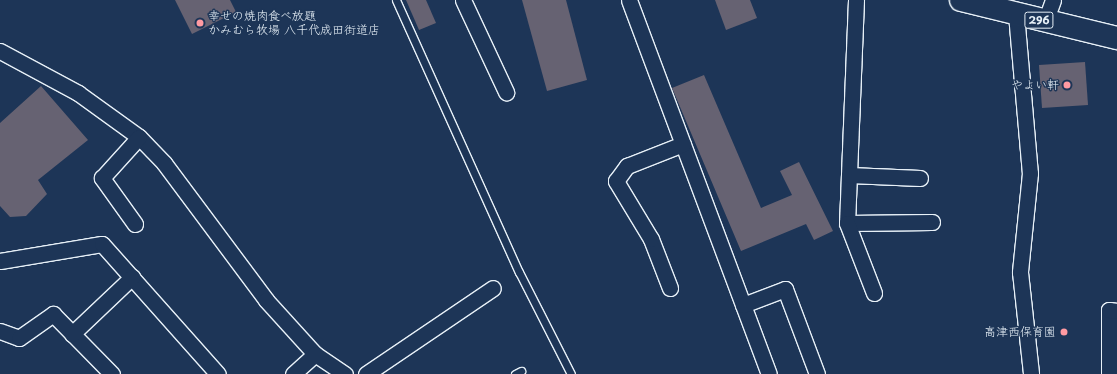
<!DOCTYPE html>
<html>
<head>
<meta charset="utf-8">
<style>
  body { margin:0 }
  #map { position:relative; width:1117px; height:374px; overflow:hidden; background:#1d3557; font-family:"Playpen Sans","Klee One",sans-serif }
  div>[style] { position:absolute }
  .building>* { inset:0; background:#666272 }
  .roads { filter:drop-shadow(1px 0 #e8f1f8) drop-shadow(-1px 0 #e8f1f8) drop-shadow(0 1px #e8f1f8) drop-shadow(0 -1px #e8f1f8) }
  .service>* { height:7px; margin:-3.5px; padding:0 3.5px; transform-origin:3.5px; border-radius:3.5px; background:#1d3557 }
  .minor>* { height:15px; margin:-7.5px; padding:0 7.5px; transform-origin:7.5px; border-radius:7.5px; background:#1d3557 }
  .trunk>* { height:22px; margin:-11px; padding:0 11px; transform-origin:11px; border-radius:11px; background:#1d3557 }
  .dots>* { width:11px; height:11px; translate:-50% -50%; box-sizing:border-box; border:2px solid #1d3557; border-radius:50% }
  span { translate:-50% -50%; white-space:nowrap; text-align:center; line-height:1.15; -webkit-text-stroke:3px #1d3557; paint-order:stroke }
  .shield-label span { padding:1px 3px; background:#1d3557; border:1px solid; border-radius:3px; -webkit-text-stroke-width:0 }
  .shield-label { font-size:11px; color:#e8f1f8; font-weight:700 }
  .poi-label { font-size:12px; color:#e8f1f8 }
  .left { translate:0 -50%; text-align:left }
  .right { translate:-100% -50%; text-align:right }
</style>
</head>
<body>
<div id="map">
  <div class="building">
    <div style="clip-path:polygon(175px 0,230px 0,236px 12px,192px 34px)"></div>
    <div style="clip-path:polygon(406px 0,426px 0,436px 23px,419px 30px)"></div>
    <div style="clip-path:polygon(522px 0,566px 0,587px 80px,547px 91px)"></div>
    <div style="clip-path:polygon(715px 0,750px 0,757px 18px,726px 30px)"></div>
    <div style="clip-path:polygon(1085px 62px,1088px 105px,1042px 108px,1039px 65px)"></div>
    <div style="clip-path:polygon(704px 75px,761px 208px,792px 195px,780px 171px,799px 162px,833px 231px,814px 240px,806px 224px,741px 251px,672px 88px)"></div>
    <div style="clip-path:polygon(41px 86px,88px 140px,38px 180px,47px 194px,26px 216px,10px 217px,0 206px,0 123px)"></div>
  </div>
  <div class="roads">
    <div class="service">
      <div style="left:396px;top:0;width:299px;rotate:65.7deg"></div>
      <div style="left:519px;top:272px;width:114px;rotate:63deg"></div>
      <div style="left:515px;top:374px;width:7px;rotate:-27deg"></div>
    </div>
    <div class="minor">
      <div style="left:463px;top:0;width:102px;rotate:64.9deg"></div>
      <div style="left:629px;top:0;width:399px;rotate:69.5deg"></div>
      <div style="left:856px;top:0;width:223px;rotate:92.3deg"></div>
      <div style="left:847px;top:223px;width:85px;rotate:-0.7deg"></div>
      <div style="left:1016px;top:14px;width:160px;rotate:85deg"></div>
      <div style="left:1030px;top:173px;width:100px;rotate:95.8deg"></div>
      <div style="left:1020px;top:272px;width:103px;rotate:83.8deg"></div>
      <div style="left:1045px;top:22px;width:23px;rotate:-70deg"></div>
      <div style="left:0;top:51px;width:89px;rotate:28.3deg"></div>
      <div style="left:78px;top:93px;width:75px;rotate:35.8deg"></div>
      <div style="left:139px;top:137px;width:36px;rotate:46deg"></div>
      <div style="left:164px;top:163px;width:171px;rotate:53.3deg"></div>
      <div style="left:266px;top:300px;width:73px;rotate:47.8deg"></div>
      <div style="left:315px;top:354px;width:36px;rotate:34deg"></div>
      <div style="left:849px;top:175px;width:71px;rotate:2.4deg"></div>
      <div style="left:847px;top:223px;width:75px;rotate:68.9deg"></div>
      <div style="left:135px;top:224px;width:57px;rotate:-125.7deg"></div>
      <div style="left:102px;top:178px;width:55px;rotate:-47.9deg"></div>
      <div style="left:0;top:261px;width:103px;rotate:-9.5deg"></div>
      <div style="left:102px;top:244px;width:174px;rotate:48.3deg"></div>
      <div style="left:670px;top:288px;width:53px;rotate:-111.2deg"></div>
      <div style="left:651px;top:239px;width:68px;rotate:-121.1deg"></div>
      <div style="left:616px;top:181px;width:19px;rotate:-54deg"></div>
      <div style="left:627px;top:166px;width:60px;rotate:-21.4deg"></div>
      <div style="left:743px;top:305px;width:45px;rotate:-20.9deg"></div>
      <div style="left:785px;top:289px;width:91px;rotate:69.4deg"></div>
      <div style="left:0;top:331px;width:20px;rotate:20deg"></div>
      <div style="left:19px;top:338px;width:42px;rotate:-35.2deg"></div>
      <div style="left:53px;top:314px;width:84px;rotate:45.5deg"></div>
      <div style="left:72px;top:334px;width:83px;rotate:-43.5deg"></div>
      <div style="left:293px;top:374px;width:30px;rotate:-42deg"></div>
      <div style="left:366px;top:374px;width:153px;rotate:-34.1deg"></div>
      <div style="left:1109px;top:374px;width:64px;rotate:-90deg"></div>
      <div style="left:1109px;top:310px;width:8px;rotate:7deg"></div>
    </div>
    <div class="trunk">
      <div style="left:961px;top:0;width:161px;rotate:13.7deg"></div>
    </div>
  </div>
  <div class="dots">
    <div style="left:200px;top:23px;background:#ff9aa2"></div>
    <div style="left:1067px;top:85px;background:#ff9aa2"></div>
    <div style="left:1064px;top:332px;background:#ff9aa2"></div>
  </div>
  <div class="shield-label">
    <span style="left:1039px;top:20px">296</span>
  </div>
  <div class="poi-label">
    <span class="left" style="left:208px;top:23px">幸せの焼肉食べ放題<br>かみむら牧場 八千代成田街道店</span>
    <span class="right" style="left:1059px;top:85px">やよい軒</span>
    <span class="right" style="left:1056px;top:332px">高津西保育園</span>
  </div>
</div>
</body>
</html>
